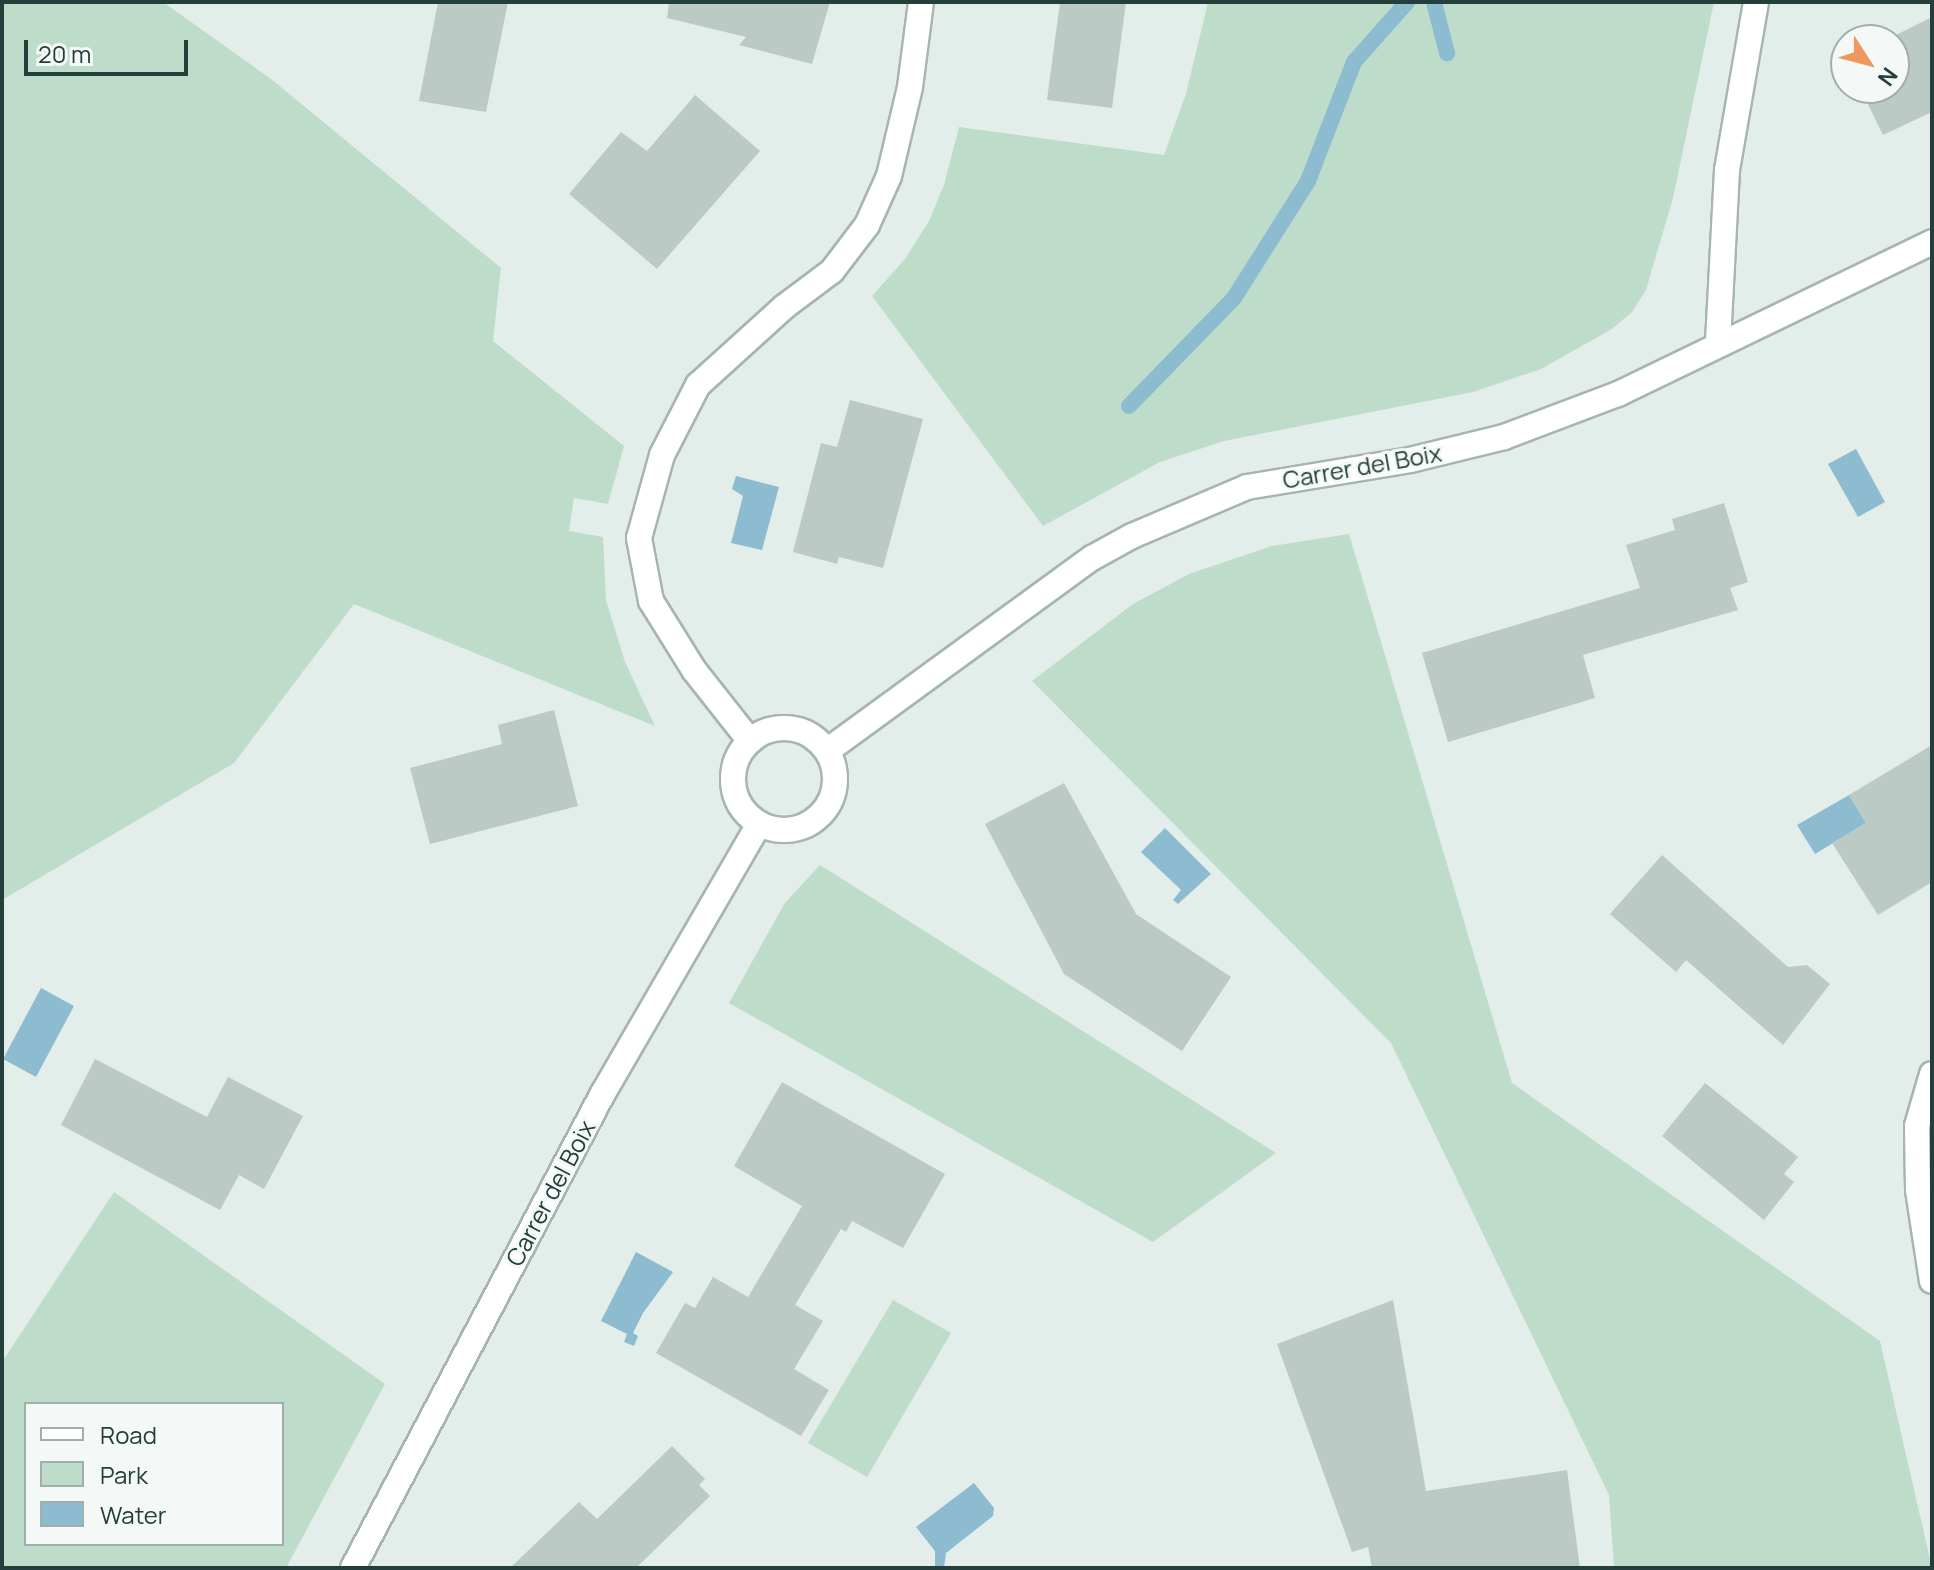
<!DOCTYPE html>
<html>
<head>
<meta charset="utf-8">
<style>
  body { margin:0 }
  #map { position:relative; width:1934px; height:1570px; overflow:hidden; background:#e3edea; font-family:Manrope,sans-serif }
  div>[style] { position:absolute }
  .green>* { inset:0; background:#bdddca }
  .water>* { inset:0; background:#8dbcd0 }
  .stream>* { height:16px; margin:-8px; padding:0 8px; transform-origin:8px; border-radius:8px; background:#8dbcd0 }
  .building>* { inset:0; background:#bccac6 }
  .roads { filter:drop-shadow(2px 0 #a6b5b2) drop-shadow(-2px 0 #a6b5b2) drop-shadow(0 2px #a6b5b2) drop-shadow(0 -2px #a6b5b2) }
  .minor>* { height:24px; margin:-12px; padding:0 12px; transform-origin:12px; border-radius:12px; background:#fff }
  .minor>.ring { margin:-12px; padding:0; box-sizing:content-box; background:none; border:24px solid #fff; border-radius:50% }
  span { translate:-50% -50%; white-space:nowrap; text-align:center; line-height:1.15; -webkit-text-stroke:6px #f4f9f7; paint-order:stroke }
  .street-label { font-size:24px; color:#233e3b }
  .frame { position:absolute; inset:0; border:4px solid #233e3b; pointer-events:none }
  .legend { position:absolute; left:24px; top:1402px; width:260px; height:144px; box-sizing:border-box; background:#f4f9f7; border:2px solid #a0aeac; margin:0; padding:10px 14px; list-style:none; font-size:24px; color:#233e3b }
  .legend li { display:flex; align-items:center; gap:16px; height:40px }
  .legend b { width:40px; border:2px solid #a0aeac }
  .north { position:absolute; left:1830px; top:24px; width:80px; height:80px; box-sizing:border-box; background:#f4f9f7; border:2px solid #a0aeac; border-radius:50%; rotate:126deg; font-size:22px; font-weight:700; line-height:32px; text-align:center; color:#233e3b }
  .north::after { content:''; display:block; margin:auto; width:28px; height:36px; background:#ee9860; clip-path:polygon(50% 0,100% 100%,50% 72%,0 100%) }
  .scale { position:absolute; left:24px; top:40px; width:164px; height:36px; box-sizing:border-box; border:4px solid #233e3b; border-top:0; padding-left:10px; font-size:24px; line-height:28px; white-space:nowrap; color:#233e3b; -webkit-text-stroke:6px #f4f9f7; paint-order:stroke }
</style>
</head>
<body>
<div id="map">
  <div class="green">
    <div style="clip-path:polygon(2px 2px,163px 2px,271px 79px,501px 268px,493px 341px,624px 446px,608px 504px,574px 498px,569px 531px,603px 537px,606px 600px,625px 662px,655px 726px,354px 604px,234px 763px,2px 900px)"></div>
    <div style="clip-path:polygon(1208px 2px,1714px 2px,1673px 198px,1646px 290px,1632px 312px,1612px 329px,1541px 369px,1473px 392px,1224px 441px,1160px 462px,1043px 526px,872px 296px,905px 259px,929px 221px,944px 185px,959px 127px,1164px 155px,1186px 94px)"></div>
    <div style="clip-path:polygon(1349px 534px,1512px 1083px,1880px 1341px,1932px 1568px,1614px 1568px,1609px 1495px,1391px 1043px,1032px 681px,1133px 604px,1189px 574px,1272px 546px)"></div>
    <div style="clip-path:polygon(820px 865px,1276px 1153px,1153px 1242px,729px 1003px,785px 903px)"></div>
    <div style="clip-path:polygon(evenodd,114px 1192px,385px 1384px,286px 1568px,2px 1568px,2px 1362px,114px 1192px,282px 1404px,282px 1544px,26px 1544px,26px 1404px,282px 1404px)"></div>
    <div style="clip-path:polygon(893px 1300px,951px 1333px,867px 1477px,808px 1443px)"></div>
  </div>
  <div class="water">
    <div style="clip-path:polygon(1856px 449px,1885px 502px,1858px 517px,1828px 464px)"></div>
    <div style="clip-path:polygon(736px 476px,779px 487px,762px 550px,731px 543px,743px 496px,732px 489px)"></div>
    <div style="clip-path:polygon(1849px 795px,1866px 823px,1815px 854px,1797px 825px)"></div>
    <div style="clip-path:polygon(1165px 828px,1211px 874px,1178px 904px,1173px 900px,1181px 890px,1141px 852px)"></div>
    <div style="clip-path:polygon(41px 988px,74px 1006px,36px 1077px,3px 1059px)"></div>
    <div style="clip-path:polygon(636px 1252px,673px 1272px,643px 1313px,633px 1333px,638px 1336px,634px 1346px,624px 1342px,627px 1334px,601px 1321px)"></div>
    <div style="clip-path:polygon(974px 1483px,994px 1508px,993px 1516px,946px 1553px,944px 1568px,935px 1568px,935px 1551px,916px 1527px)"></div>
  </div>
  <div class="stream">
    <div style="left:1434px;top:2px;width:53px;rotate:75.7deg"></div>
    <div style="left:1129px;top:406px;width:151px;rotate:-45.8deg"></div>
    <div style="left:1234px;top:298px;width:138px;rotate:-57.7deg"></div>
    <div style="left:1308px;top:181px;width:128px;rotate:-68.9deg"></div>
    <div style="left:1354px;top:62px;width:80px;rotate:-48.5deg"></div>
  </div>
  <div class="building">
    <div style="clip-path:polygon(438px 2px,508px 2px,486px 112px,419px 101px)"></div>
    <div style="clip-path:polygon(669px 2px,830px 2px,812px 64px,739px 45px,746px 37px,667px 18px)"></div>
    <div style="clip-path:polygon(1060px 2px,1126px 2px,1112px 108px,1047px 100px)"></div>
    <div style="clip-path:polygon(1932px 17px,1932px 112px,1883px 135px,1860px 88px,1894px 88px,1894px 40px,1886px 40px)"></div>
    <div style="clip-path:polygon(695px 95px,760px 151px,657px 269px,569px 194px,621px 132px,647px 151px)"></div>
    <div style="clip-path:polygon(850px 400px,923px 419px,883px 568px,839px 557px,837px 564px,793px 552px,821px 443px,837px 447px)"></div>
    <div style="clip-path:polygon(1724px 503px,1748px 582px,1730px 588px,1738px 610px,1583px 655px,1595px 698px,1448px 742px,1422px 653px,1640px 588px,1626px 545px,1675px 530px,1672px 519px)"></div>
    <div style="clip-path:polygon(554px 710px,578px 806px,430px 844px,410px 768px,502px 744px,498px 725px)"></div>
    <div style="clip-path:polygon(1932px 745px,1932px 882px,1878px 915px,1832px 843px,1866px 823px,1849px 795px)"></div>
    <div style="clip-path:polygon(1064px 783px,1136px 914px,1231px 977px,1182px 1051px,1064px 974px,985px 824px)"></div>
    <div style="clip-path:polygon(1662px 855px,1788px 967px,1807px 965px,1830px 984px,1783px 1045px,1686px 960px,1676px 972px,1610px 914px)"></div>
    <div style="clip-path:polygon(95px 1059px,207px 1117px,228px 1077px,303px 1116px,264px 1189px,239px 1175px,220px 1210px,61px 1125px)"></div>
    <div style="clip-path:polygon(782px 1082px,945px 1174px,903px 1248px,852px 1221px,846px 1232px,841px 1229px,795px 1305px,823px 1321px,794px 1369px,829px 1390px,801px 1436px,656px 1353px,685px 1303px,695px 1308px,713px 1277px,748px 1297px,802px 1206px,734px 1166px)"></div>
    <div style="clip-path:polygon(1705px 1083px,1798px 1157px,1784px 1174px,1794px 1182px,1764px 1220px,1662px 1136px)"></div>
    <div style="clip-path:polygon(1393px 1300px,1426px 1491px,1567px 1470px,1580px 1568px,1372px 1568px,1368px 1547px,1352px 1552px,1277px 1344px)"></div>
    <div style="clip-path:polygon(672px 1446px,705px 1479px,699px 1485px,710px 1496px,636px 1568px,510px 1568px,579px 1502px,597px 1519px)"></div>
  </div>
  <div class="roads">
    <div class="minor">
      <div style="left:1718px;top:342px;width:172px;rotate:-87deg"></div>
      <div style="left:1727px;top:170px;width:170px;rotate:-80.2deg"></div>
      <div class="ring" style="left:733px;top:728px;width:78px;height:78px"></div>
      <div style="left:750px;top:741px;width:90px;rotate:-128.3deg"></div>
      <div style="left:694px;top:670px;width:81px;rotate:-121.9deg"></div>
      <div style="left:651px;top:601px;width:64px;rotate:-100.8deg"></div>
      <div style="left:639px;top:538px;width:86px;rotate:-74.5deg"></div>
      <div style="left:662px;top:455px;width:79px;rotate:-62.8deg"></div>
      <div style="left:698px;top:385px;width:116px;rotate:-42.2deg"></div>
      <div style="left:784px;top:307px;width:60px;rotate:-36.9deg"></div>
      <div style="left:832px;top:271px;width:58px;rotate:-52.7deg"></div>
      <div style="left:867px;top:225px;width:54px;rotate:-65.8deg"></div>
      <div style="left:889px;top:176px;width:91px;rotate:-76.7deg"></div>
      <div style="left:910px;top:87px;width:86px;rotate:-82.6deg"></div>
      <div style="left:827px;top:751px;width:328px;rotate:-36.1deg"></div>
      <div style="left:1092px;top:558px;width:46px;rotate:-28.8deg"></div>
      <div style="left:1132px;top:536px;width:125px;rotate:-23.1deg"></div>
      <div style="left:1247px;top:487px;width:165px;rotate:-9.4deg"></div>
      <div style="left:1410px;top:460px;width:97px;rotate:-13.7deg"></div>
      <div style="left:1504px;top:437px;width:122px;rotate:-20.7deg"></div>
      <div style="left:1618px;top:394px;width:349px;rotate:-25.8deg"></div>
      <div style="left:1932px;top:1074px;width:54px;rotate:106.1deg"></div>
      <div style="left:1917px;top:1126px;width:64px;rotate:89.1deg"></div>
      <div style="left:1918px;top:1190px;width:92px;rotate:81.3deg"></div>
      <div style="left:353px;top:1568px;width:535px;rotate:-62.24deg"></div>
      <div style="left:602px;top:1095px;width:313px;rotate:-59.9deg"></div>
    </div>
  </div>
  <div class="street-label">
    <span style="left:1362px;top:466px;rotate:-10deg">Carrer del Boix</span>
    <span style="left:550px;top:1193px;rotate:-62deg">Carrer del Boix</span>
  </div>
  <div class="frame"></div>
  <ul class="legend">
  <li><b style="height:10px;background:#fff"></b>Road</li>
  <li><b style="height:22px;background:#bdddca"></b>Park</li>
  <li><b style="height:22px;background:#8dbcd0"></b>Water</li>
  </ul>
  <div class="north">N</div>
  <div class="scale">20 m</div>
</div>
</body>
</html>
